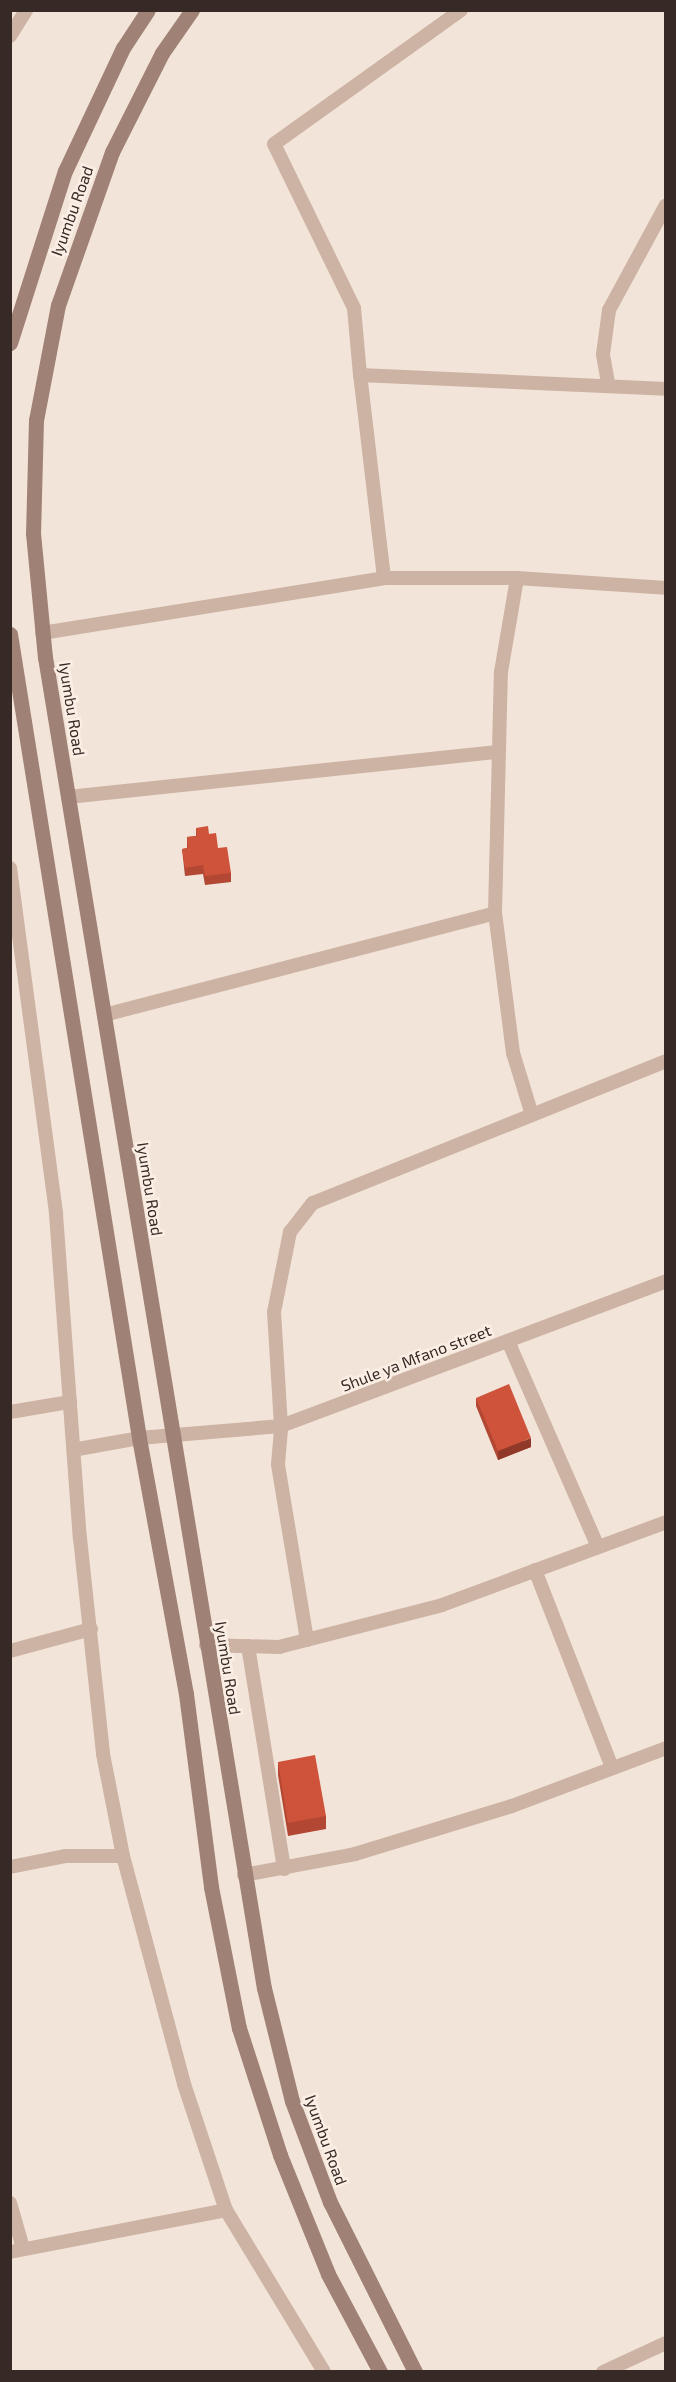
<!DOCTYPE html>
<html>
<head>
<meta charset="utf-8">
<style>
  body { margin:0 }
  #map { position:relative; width:676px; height:2382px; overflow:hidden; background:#f3e4d9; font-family:"Exo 2",sans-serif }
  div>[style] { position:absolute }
  .minor>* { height:14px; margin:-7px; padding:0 7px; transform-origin:7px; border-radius:7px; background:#ccb3a4 }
  .secondary>* { height:15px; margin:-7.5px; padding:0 7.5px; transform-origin:7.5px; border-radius:7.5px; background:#a08175 }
  .wall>* { inset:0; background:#b24733 }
  .shaded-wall>* { inset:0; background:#913929 }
  .building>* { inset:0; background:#cf523b }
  span { translate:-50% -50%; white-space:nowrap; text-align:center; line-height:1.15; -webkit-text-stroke:5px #fbefe5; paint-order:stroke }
  .street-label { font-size:16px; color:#372a26 }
  .frame { position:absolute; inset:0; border:12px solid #372a26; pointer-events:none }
</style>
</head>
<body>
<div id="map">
  <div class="minor">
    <div style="left:10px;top:36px;width:31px;rotate:-58deg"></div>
    <div style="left:360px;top:375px;width:67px;rotate:-95.1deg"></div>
    <div style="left:354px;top:308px;width:182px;rotate:-116deg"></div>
    <div style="left:274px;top:144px;width:230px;rotate:-35.6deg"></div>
    <div style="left:608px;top:383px;width:29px;rotate:-100deg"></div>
    <div style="left:603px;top:354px;width:44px;rotate:-82.2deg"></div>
    <div style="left:609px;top:310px;width:119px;rotate:-61.5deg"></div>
    <div style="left:384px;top:578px;width:204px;rotate:-96.7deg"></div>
    <div style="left:360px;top:375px;width:306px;rotate:2.6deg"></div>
    <div style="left:42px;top:633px;width:346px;rotate:-9.1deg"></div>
    <div style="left:384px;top:578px;width:133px"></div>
    <div style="left:68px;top:797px;width:432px;rotate:-6deg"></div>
    <div style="left:10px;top:868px;width:349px;rotate:82.4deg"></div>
    <div style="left:56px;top:1214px;width:325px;rotate:85.8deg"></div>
    <div style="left:80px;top:1538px;width:217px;rotate:83.9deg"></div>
    <div style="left:103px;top:1754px;width:104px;rotate:78.9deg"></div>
    <div style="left:123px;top:1856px;width:236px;rotate:75deg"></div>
    <div style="left:184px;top:2084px;width:133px;rotate:71.6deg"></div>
    <div style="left:226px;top:2210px;width:189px;rotate:58.8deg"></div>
    <div style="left:104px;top:1015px;width:404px;rotate:-14.6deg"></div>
    <div style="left:532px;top:1115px;width:65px;rotate:-107deg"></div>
    <div style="left:513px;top:1053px;width:141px;rotate:-97.3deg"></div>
    <div style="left:495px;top:913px;width:241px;rotate:-88.6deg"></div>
    <div style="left:501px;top:672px;width:95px;rotate:-80.3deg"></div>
    <div style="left:517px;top:578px;width:149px;rotate:3.8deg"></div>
    <div style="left:508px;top:1341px;width:225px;rotate:66.4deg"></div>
    <div style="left:10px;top:1412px;width:61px;rotate:-9.5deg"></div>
    <div style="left:78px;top:1449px;width:62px;rotate:-10.2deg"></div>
    <div style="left:139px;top:1438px;width:143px;rotate:-4.8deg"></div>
    <div style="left:281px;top:1426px;width:411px;rotate:-20.6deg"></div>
    <div style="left:535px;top:1570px;width:212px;rotate:68.7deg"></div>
    <div style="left:307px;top:1640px;width:178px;rotate:-99.4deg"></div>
    <div style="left:278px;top:1464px;width:38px;rotate:-85deg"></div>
    <div style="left:281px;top:1426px;width:114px;rotate:-93.5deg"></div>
    <div style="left:274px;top:1312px;width:82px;rotate:-78.7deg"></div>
    <div style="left:290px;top:1232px;width:37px;rotate:-52deg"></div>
    <div style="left:313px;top:1203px;width:380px;rotate:-21.9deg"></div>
    <div style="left:206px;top:1645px;width:73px;rotate:1.6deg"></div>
    <div style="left:279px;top:1647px;width:168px;rotate:-14.4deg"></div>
    <div style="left:442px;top:1605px;width:239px;rotate:-20.3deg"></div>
    <div style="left:248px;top:1646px;width:226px;rotate:80.8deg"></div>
    <div style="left:10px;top:1651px;width:84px;rotate:-15.2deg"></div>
    <div style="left:10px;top:1867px;width:56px;rotate:-11.3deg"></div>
    <div style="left:65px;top:1856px;width:58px"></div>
    <div style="left:244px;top:1875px;width:113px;rotate:-10.7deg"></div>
    <div style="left:355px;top:1854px;width:164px;rotate:-17deg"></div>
    <div style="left:512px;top:1806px;width:165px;rotate:-20.6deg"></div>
    <div style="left:10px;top:2203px;width:47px;rotate:73.9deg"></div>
    <div style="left:10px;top:2252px;width:220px;rotate:-11deg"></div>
    <div style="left:603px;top:2372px;width:69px;rotate:-24.7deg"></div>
  </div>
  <div class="secondary">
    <div style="left:192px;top:10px;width:52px;rotate:124.9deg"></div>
    <div style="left:162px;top:53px;width:111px;rotate:116.8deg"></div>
    <div style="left:112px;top:152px;width:162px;rotate:109.4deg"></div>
    <div style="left:58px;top:305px;width:117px;rotate:100.8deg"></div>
    <div style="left:36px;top:420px;width:113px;rotate:91.5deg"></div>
    <div style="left:33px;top:533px;width:125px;rotate:84.5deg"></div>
    <div style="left:45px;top:657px;width:1349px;rotate:80.66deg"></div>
    <div style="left:264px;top:1988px;width:116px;rotate:76.1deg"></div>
    <div style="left:292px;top:2101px;width:108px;rotate:69.4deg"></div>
    <div style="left:330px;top:2202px;width:190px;rotate:63.4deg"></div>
    <div style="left:10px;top:343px;width:181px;rotate:-72.3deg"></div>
    <div style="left:65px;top:171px;width:136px;rotate:-64.8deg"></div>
    <div style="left:123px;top:48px;width:45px;rotate:-56.7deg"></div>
    <div style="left:10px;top:634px;width:814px;rotate:80.88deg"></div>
    <div style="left:139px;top:1438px;width:260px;rotate:79.6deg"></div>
    <div style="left:186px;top:1694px;width:195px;rotate:82.6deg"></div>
    <div style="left:211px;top:1887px;width:144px;rotate:78.8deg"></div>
    <div style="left:239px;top:2028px;width:133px;rotate:72.1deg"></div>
    <div style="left:280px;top:2155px;width:128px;rotate:68deg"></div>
    <div style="left:328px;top:2274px;width:111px;rotate:62deg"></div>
  </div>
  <div class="wall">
    <div style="clip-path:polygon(196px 828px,209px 834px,231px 873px,231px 882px,205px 885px,203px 874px,185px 876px,182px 849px,187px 848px,187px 837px,196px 836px)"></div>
    <div style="clip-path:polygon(476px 1398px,531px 1447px,498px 1460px,476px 1406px)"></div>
    <div style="clip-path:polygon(278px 1762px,326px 1816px,326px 1829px,288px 1836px,278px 1775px)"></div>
  </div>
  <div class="shaded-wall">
    <div style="clip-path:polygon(531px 1438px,531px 1447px,498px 1460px,498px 1451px)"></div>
  </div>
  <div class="building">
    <div style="clip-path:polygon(208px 826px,209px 834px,216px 833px,218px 848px,227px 847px,231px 873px,205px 876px,203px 865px,185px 868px,182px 849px,188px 848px,187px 837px,197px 836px,196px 828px)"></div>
    <div style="clip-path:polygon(509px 1384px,531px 1438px,498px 1451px,476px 1398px)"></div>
    <div style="clip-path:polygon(315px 1755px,326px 1816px,288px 1823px,278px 1762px)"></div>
  </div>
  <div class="street-label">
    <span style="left:72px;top:211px;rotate:-70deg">Iyumbu Road</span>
    <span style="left:72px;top:709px;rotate:81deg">Iyumbu Road</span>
    <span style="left:150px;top:1189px;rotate:81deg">Iyumbu Road</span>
    <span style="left:416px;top:1358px;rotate:-21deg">Shule ya Mfano street</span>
    <span style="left:228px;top:1668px;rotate:81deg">Iyumbu Road</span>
    <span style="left:326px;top:2140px;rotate:70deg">Iyumbu Road</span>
  </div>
  <div class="frame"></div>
</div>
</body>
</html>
